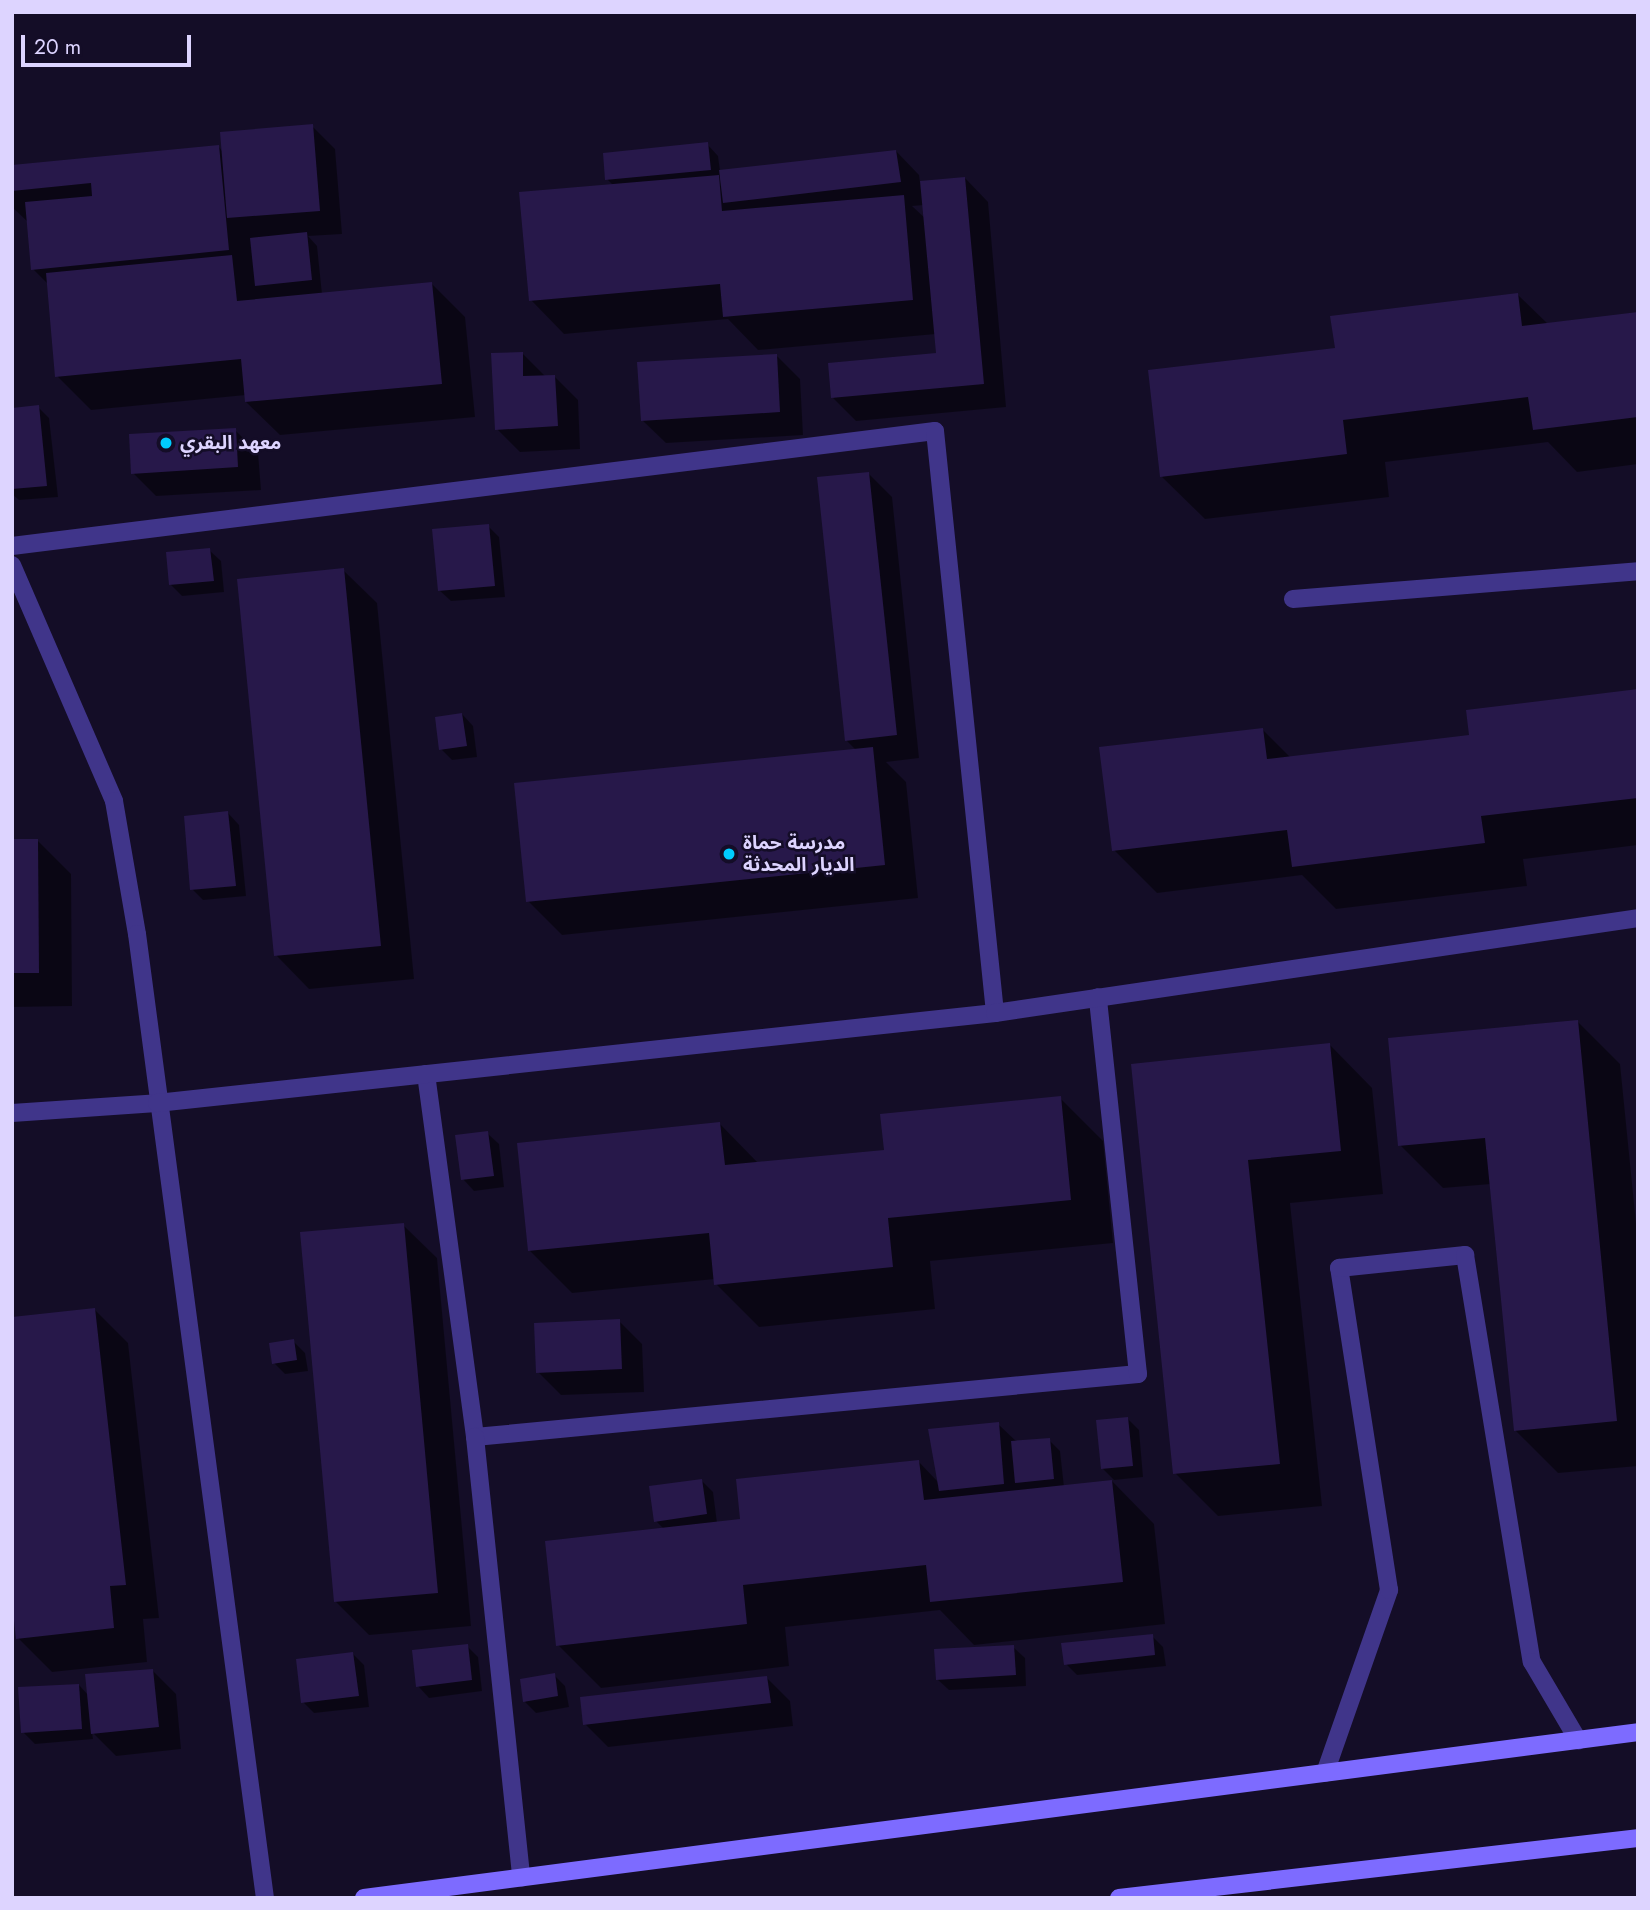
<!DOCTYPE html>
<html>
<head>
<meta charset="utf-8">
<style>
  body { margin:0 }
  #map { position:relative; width:1650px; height:1910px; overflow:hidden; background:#140d27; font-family:Jost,"Noto Sans Arabic",sans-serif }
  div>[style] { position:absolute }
  .shadow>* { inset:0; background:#0007 }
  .building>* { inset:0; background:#27184a }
  .street>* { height:18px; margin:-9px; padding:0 9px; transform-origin:9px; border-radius:9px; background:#40358a }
  .secondary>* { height:18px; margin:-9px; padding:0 9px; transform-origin:9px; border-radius:9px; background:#7d6bff }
  .dots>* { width:19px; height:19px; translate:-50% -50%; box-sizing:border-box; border:4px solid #140d27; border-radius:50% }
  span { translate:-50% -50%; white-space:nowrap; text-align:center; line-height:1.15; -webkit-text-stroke:5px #140d27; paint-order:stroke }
  .poi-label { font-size:19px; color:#ddd4ff; font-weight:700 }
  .left { translate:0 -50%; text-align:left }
  .frame { position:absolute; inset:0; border:14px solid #ddd4ff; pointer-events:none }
  .scale { position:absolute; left:21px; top:35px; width:170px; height:32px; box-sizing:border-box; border:4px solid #ddd4ff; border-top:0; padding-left:9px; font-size:21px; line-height:24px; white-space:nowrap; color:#ddd4ff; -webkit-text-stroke:5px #140d27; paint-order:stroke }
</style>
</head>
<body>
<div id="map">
  <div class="shadow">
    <div style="clip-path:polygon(312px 126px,335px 149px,342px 234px,308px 236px,317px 246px,322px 294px,432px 284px,465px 317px,475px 417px,280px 435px,246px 402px,246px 395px,91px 410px,57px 376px,48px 284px,33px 269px,29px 223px,12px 207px,12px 167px,219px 147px,223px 152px)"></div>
    <div style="clip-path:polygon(evenodd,707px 144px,718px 156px,720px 171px,896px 151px,919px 175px,920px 182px,965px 178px,988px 202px,1006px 407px,856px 421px,833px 398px,938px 355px,936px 334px,758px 350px,728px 319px,564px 334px,531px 300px,613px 185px,607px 179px,707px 144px,924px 205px,926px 219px,912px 206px,924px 205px)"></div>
    <div style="clip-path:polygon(1518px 295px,1548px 324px,1638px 314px,1638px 464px,1577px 472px,1548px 442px,1385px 462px,1389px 497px,1205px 519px,1162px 477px,1337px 349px)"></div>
    <div style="clip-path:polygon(522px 353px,546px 377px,555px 377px,578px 400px,580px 449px,520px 452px,497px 429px)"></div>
    <div style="clip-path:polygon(777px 356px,800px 379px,803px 435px,666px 443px,642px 420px)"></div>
    <div style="clip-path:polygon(38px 407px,49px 418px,58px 497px,19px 500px,12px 494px,12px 410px)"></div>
    <div style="clip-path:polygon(235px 430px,258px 453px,261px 490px,156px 496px,133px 473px)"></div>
    <div style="clip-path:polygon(868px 473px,892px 497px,919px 758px,886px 762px,906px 782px,918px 898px,562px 935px,528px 901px,856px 750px,847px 741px)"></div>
    <div style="clip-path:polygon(488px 526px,499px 537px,505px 597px,451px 601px,439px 590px)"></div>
    <div style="clip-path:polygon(209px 550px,221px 561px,224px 592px,182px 596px,170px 584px)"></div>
    <div style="clip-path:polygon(343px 570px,377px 603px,414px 979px,309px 989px,276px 955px)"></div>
    <div style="clip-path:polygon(1638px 691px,1638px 845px,1523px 859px,1527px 886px,1336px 909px,1302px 875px,1157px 893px,1114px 850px,1262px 729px,1291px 758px,1471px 737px)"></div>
    <div style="clip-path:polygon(462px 714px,473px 726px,477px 757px,452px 760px,441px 749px)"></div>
    <div style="clip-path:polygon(228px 813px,239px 825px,246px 896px,203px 900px,192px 889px)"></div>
    <div style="clip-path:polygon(37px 840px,71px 874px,72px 1006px,12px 1007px,12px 841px)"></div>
    <div style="clip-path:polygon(1578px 1022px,1620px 1064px,1638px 1243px,1638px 1466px,1558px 1473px,1515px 1430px,1491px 1184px,1443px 1188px,1400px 1145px)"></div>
    <div style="clip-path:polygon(1330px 1045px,1372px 1088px,1383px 1194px,1290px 1203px,1322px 1506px,1218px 1516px,1175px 1473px,1133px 1065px)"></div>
    <div style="clip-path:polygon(1060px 1098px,1103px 1141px,1113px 1243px,930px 1261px,935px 1309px,759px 1327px,716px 1284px,715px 1279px,572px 1293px,529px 1250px,720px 1124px,759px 1164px,886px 1151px)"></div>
    <div style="clip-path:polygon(487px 1133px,499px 1144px,504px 1187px,474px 1191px,463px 1179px)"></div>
    <div style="clip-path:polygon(403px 1225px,437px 1258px,471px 1626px,369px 1635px,335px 1601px)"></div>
    <div style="clip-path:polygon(94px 1309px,128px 1343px,159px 1618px,143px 1619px,147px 1662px,52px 1672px,18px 1638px)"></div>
    <div style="clip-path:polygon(619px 1321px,642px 1344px,644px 1392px,561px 1395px,538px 1372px)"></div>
    <div style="clip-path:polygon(293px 1341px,305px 1353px,308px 1371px,285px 1374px,274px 1363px)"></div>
    <div style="clip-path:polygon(1128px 1419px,1139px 1430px,1143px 1477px,1114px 1480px,1102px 1468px)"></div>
    <div style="clip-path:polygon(998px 1424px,1017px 1442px,1049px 1440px,1060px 1451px,1064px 1487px,1112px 1481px,1154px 1524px,1165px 1624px,974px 1645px,940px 1610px,785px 1627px,789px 1666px,601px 1688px,558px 1645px,664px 1529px,656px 1521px,701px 1480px,713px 1492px,717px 1523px,742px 1520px,918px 1461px,939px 1483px)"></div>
    <div style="clip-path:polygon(1152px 1636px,1163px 1647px,1166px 1666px,1077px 1675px,1066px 1664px)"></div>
    <div style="clip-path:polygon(467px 1646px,478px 1657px,482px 1691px,429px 1698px,418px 1686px)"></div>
    <div style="clip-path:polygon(1013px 1647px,1025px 1658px,1026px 1686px,949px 1690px,937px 1679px)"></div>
    <div style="clip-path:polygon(353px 1654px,364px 1665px,369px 1707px,314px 1713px,303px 1702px)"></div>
    <div style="clip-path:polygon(152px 1670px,176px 1694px,181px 1749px,116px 1756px,92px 1732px,93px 1739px,35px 1744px,23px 1732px,79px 1685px,89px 1696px)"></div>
    <div style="clip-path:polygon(554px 1675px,565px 1686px,569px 1707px,536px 1713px,525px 1702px)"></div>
    <div style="clip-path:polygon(767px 1678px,790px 1701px,793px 1726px,608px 1747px,585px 1724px)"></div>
  </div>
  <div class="building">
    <div style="clip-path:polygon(313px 124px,320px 211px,227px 218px,220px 132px)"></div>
    <div style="clip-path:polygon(708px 142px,711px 170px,605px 180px,603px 153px)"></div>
    <div style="clip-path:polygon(219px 145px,229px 250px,31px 270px,25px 202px,92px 196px,91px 183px,12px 191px,12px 165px)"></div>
    <div style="clip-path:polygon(896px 150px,901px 182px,723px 203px,719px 170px)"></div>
    <div style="clip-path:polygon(719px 175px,722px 211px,904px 195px,913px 300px,723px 317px,720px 284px,529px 301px,519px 192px)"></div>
    <div style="clip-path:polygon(965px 177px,984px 384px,831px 398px,828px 363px,936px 353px,920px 181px)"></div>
    <div style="clip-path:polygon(307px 232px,312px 280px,255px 286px,250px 238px)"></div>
    <div style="clip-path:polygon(232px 255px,237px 301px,432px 282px,442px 384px,245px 402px,241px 359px,55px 377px,46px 273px)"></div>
    <div style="clip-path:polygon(1518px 293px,1522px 326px,1638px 312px,1638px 417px,1533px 430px,1528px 397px,1343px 420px,1347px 454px,1160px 477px,1148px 370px,1335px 348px,1330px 316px)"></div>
    <div style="clip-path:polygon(523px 352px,523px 376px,555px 375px,558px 426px,495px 430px,491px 353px)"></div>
    <div style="clip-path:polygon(777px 354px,780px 412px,641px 421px,637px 362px)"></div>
    <div style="clip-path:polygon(39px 405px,47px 486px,12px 489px,12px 408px)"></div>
    <div style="clip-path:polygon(236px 428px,238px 467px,131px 474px,129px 434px)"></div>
    <div style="clip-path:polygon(869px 472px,897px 735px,845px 741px,817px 477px)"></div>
    <div style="clip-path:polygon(489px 524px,495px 586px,438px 591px,432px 529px)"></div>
    <div style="clip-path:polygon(210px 548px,214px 581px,169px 585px,166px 552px)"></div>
    <div style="clip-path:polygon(344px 568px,381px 946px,274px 956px,237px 579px)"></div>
    <div style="clip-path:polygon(1638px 689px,1638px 798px,1481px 816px,1485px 843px,1292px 867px,1287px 830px,1112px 851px,1099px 747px,1263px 728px,1267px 759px,1469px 735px,1466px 710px)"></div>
    <div style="clip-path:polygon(462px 713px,467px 746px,439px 750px,435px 717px)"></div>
    <div style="clip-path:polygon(873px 747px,885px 865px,526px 902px,514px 783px)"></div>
    <div style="clip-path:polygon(228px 811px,236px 886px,190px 890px,184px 816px)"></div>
    <div style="clip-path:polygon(12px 839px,38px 839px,39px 973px,12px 973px)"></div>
    <div style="clip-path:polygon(1578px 1020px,1617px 1421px,1514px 1431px,1485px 1138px,1398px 1146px,1388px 1038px)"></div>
    <div style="clip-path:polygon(1330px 1043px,1341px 1151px,1248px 1160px,1280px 1464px,1173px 1474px,1131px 1064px)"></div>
    <div style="clip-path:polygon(1061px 1096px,1071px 1200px,888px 1218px,893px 1267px,714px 1285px,709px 1233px,528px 1251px,517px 1143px,720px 1122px,725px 1165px,884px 1150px,880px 1114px)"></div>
    <div style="clip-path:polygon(488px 1131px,494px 1176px,461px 1180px,455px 1135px)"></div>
    <div style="clip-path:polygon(404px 1223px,438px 1593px,334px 1602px,300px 1232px)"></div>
    <div style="clip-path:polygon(95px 1308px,126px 1585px,110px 1586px,114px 1628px,16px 1639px,12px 1603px,12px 1317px)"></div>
    <div style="clip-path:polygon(620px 1319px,622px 1369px,536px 1373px,534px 1323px)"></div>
    <div style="clip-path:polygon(294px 1339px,297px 1360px,272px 1364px,269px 1343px)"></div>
    <div style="clip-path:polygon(1128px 1417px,1133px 1466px,1101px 1469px,1096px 1420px)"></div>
    <div style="clip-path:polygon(999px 1422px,1004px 1484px,939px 1491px,928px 1429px)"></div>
    <div style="clip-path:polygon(1050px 1438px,1054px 1479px,1015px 1483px,1011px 1441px)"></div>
    <div style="clip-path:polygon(919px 1460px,924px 1500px,1112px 1480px,1123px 1582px,930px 1602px,926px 1565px,743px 1585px,747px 1624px,556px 1646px,545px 1541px,740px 1519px,736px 1479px)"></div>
    <div style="clip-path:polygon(702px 1479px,707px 1514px,654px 1522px,649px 1486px)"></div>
    <div style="clip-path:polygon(1153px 1634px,1155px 1655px,1064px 1665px,1061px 1643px)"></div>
    <div style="clip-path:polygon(468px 1644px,472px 1680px,416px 1687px,412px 1650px)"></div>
    <div style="clip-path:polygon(1014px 1645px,1016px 1675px,936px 1680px,934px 1649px)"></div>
    <div style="clip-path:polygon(353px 1652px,359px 1696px,301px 1703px,296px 1659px)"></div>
    <div style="clip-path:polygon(153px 1669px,159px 1727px,91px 1734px,85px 1674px)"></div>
    <div style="clip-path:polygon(555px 1673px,558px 1696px,523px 1702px,520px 1679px)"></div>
    <div style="clip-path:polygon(767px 1676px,771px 1703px,583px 1725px,580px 1697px)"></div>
    <div style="clip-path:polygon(79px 1684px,82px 1729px,21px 1733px,18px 1687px)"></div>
  </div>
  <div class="street">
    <div style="left:12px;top:546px;width:930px;rotate:-7.1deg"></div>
    <div style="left:935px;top:431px;width:585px;rotate:84.11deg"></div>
    <div style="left:12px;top:565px;width:257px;rotate:66.6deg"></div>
    <div style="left:114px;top:801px;width:135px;rotate:80.2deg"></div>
    <div style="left:137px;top:934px;width:972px;rotate:82.44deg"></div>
    <div style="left:1293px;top:599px;width:346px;rotate:-4.6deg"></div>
    <div style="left:426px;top:1074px;width:366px;rotate:82.3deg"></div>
    <div style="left:475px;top:1437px;width:666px;rotate:-5.43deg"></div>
    <div style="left:1138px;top:1374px;width:379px;rotate:-96.1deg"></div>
    <div style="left:12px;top:1113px;width:145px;rotate:-3.9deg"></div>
    <div style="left:157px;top:1103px;width:843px;rotate:-6.13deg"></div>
    <div style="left:995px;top:1013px;width:650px;rotate:-8.4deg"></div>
    <div style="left:475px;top:1437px;width:443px;rotate:84deg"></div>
    <div style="left:1325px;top:1773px;width:194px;rotate:-70.7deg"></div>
    <div style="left:1389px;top:1590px;width:326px;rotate:-98.8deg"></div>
    <div style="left:1339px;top:1268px;width:127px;rotate:-5.9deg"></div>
    <div style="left:1465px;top:1255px;width:412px;rotate:80.7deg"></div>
    <div style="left:1532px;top:1662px;width:91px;rotate:59.5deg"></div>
  </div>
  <div class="secondary">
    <div style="left:364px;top:1898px;width:1285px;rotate:-7.42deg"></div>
    <div style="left:1119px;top:1898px;width:522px;rotate:-6.59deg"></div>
  </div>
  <div class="dots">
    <div style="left:166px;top:443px;background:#00cdff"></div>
    <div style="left:729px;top:854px;background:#00cdff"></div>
  </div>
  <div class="poi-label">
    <span class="left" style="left:180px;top:443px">معهد البقري</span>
    <span class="left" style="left:743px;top:854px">مدرسة حماة<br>الديار المحدثة</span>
  </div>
  <div class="frame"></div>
  <div class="scale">20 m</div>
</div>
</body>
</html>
